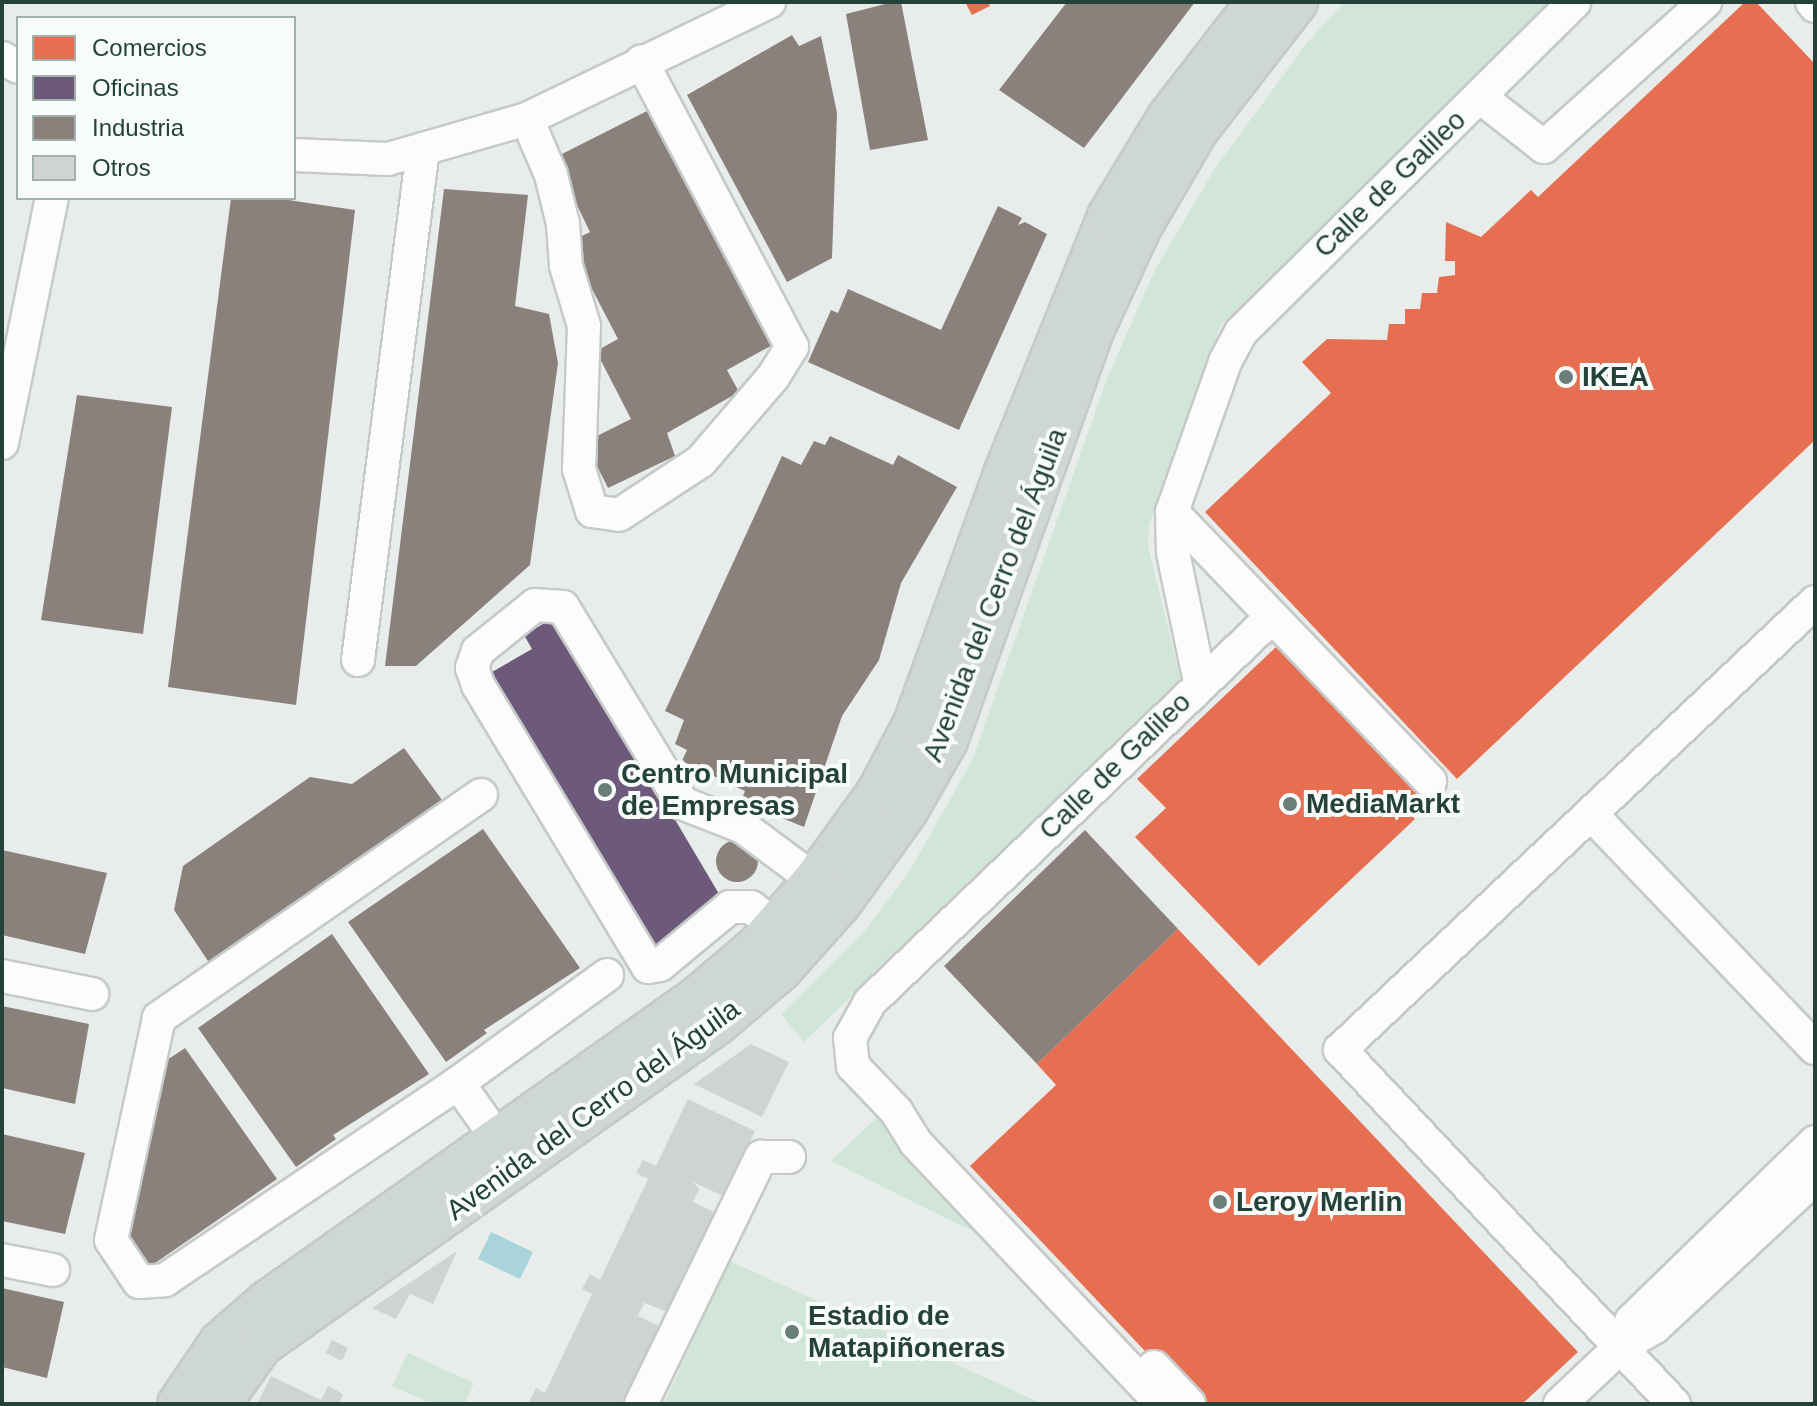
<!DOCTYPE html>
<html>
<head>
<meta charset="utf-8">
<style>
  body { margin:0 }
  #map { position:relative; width:1817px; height:1406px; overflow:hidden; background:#e8edeb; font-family:Helvetica,sans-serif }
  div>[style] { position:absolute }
  .green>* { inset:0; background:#d1e6d8 }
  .water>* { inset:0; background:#a9d4db }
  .shops>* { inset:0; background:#e76f51 }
  .offices>* { inset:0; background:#6d597a }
  .industry>* { inset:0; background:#8a817c }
  .round { border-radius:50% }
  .building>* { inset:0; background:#cfd4d2 }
  .roads { filter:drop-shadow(2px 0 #c5cac8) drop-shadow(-2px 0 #c5cac8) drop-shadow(0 2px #c5cac8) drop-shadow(0 -2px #c5cac8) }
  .minor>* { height:32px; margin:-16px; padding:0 16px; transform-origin:16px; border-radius:16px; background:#fcfcfc }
  .major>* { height:40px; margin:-20px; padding:0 20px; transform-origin:20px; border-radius:20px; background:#cfd7d5 }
  .dots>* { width:22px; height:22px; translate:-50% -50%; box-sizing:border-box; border:4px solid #f7fbf9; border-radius:50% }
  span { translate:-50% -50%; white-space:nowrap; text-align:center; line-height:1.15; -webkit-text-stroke:8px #f7fbf9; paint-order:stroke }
  .street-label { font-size:28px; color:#24423a }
  .poi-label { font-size:28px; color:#24423a; font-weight:700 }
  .left { translate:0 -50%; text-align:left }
  .frame { position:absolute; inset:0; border:4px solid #24423a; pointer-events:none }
  .legend { position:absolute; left:16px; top:16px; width:280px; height:184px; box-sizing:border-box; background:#f7fbf9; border:2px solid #a3b1ad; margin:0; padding:10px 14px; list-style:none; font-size:24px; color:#24423a }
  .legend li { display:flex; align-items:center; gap:16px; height:40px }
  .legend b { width:40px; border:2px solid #a3b1ad }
</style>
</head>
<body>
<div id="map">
  <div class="green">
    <div style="clip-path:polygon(1344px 2px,1563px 2px,1221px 325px,1149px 525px,1148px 546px,1181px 681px,804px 1042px,781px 1014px,864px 932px,910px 870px,972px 761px,1108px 376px,1154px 272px,1215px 168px,1307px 43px)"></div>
    <div style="clip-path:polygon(877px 1117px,988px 1239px,831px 1161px)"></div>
    <div style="clip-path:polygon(729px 1261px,730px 1261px,1043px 1404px,664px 1404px)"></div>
    <div style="clip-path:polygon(408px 1353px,474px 1383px,465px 1404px,432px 1404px,392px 1386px)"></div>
  </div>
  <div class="water">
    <div style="clip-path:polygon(491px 1232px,533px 1252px,520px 1279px,478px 1259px)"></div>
  </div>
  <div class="shops">
    <div style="clip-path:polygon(965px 2px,988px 2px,990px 6px,972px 15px)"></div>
    <div style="clip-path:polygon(1745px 2px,1756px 2px,1815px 64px,1815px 440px,1457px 779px,1205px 512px,1331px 393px,1302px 362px,1327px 339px,1387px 340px,1389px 324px,1405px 324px,1405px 309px,1420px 309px,1422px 293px,1437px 293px,1439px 277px,1455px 275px,1455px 261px,1445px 261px,1446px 222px,1481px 237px,1531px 190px,1538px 197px)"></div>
    <div style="clip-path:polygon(1277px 646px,1423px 800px,1409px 813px,1415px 819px,1259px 966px,1135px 837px,1166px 808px,1137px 779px)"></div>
    <div style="clip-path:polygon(1178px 929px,1578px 1352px,1522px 1404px,1195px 1404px,970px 1166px,1056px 1085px,1037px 1064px)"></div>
  </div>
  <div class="offices">
    <div style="clip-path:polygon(555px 617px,725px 904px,656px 961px,485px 676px,532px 649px,524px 635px)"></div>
  </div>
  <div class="industry">
    <div style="clip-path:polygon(893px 2px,901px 2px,928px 140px,870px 150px,846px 14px)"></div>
    <div style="clip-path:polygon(1067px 2px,1195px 2px,1084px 148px,999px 90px)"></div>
    <div style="clip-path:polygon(792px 35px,799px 46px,821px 36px,837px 113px,832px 258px,787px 282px,687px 95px)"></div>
    <div style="clip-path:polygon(655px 107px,776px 343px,727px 370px,739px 392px,667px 433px,675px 456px,608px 488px,585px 442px,631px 419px,596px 351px,618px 339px,568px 243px,590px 232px,554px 158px)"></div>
    <div style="clip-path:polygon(444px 189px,528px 195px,515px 306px,549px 314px,558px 363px,530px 565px,416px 666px,385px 666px)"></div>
    <div style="clip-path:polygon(231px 198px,275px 198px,355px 210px,296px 705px,168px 687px)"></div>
    <div style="clip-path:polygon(998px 206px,1022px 218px,1018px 225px,1025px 222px,1047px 234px,959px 430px,808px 362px,831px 310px,838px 313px,848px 289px,941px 330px)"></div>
    <div style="clip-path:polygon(77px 395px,172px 407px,143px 634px,41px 620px)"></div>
    <div style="clip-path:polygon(830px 436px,893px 465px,898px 455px,957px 487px,901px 583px,879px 660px,842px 716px,804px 827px,741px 801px,745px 791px,682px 761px,687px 750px,675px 744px,684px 720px,665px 711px,782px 456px,801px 465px,814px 441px,825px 445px)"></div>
    <div style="clip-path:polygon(404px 748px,445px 804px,212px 967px,174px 910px,183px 866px,310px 777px,352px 784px)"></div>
    <div style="clip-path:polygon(483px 829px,580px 968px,484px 1030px,487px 1033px,446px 1062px,348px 922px)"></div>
    <div style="clip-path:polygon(1085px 830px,1178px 929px,1037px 1064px,944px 966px)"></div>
    <div class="round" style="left:716px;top:840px;width:42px;height:42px"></div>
    <div style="clip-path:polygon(2px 850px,107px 873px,85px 954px,2px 935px)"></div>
    <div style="clip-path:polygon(332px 934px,429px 1074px,333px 1135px,336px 1139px,296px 1167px,198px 1028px)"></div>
    <div style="clip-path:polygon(2px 1006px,89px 1024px,75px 1104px,2px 1088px)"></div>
    <div style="clip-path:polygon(185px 1048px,277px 1179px,145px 1270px,121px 1238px,152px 1070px)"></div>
    <div style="clip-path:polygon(2px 1134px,85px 1153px,65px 1234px,2px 1221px)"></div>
    <div style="clip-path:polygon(2px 1288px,64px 1302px,47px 1378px,2px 1367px)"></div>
  </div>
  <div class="building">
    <div style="clip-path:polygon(751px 1044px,789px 1062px,762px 1117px,694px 1084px)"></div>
    <div style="clip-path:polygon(688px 1099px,755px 1131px,723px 1196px,693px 1182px,699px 1189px,693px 1202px,716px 1213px,668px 1312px,637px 1300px,644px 1303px,638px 1316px,661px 1327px,623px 1404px,528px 1404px,536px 1388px,545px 1393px,592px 1294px,582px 1289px,590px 1274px,600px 1280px,648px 1179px,636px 1173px,643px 1160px,656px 1166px)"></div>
    <div style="clip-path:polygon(457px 1251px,433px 1304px,410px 1294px,396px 1319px,372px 1308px)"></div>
    <div style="clip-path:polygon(332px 1340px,348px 1348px,342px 1361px,326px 1353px)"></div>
    <div style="clip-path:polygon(271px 1376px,321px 1400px,328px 1386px,343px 1394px,339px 1404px,257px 1404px)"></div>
  </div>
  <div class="roads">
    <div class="minor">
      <div style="left:1812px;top:2px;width:5px;rotate:53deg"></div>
      <div style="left:2px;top:58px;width:18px;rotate:29deg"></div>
      <div style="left:1480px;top:97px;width:81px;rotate:38deg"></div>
      <div style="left:1544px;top:147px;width:217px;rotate:-42deg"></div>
      <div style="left:527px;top:119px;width:61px;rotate:66.8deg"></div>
      <div style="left:551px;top:175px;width:50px;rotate:76.2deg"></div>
      <div style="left:563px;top:224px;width:42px;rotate:85.9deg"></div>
      <div style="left:566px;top:266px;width:63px;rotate:73.3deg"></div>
      <div style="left:584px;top:326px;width:143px;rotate:92deg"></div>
      <div style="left:579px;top:469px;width:44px;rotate:72.8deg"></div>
      <div style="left:592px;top:511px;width:27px;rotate:8deg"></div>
      <div style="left:619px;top:515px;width:98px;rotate:-33.4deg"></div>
      <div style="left:701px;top:461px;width:111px;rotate:-49.4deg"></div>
      <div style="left:773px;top:377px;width:36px;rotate:-58deg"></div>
      <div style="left:792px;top:347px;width:323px;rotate:-117.8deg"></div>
      <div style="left:294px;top:155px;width:94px;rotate:2.4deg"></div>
      <div style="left:388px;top:159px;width:145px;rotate:-16.1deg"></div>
      <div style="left:527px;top:119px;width:269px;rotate:-25.8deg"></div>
      <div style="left:2px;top:443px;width:250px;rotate:-78.5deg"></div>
      <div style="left:1172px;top:512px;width:373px;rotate:46.2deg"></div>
      <div style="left:358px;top:660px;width:515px;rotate:-82.75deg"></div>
      <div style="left:1200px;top:682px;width:132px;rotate:-101.8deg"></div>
      <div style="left:1173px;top:553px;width:41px;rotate:-91.4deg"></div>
      <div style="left:1172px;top:512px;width:159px;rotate:-70.5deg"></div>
      <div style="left:1225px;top:362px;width:34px;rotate:-62deg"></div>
      <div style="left:1241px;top:332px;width:469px;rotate:-44.7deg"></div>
      <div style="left:481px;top:795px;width:392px;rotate:145.3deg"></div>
      <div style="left:159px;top:1018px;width:227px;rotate:102.2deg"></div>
      <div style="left:111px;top:1240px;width:50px;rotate:56.3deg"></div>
      <div style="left:139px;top:1282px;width:26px;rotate:-4deg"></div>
      <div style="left:165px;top:1280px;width:353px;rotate:-33.9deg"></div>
      <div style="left:458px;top:1083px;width:184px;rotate:-35.9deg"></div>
      <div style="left:1591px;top:814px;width:324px;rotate:46.3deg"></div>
      <div style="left:774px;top:925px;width:29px;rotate:-142deg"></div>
      <div style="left:751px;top:907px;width:21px;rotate:180deg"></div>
      <div style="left:730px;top:907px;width:91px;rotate:140.4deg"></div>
      <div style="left:660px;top:965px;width:12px;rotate:171deg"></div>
      <div style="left:648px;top:967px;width:329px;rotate:-121.1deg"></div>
      <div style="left:478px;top:685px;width:18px;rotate:-109deg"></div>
      <div style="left:472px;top:668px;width:18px;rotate:-71deg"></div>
      <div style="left:478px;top:651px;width:73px;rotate:-38.9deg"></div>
      <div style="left:535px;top:605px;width:28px;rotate:4deg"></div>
      <div style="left:563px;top:607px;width:229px;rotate:58.7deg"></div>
      <div style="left:682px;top:803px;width:66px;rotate:21.5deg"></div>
      <div style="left:743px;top:827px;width:89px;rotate:36.7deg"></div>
      <div style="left:2px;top:976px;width:92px;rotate:11.3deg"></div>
      <div style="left:458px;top:1083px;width:71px;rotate:54.7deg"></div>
      <div style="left:2px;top:1260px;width:52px;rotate:11.1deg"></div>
      <div style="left:1631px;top:1321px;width:257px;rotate:-44.2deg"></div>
      <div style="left:1154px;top:1367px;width:51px;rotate:46.6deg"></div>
      <div style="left:641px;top:1404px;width:275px;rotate:-64.1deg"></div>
      <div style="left:761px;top:1157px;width:28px"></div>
      <div style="left:1162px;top:1404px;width:359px;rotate:-133.3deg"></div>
      <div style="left:916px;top:1143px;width:36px;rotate:-122deg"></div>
      <div style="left:897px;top:1112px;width:64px;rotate:-133.7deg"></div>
      <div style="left:853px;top:1066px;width:28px;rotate:-96deg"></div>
      <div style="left:850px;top:1038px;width:41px;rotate:-60.9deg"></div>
      <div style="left:870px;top:1002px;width:554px;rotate:-43.76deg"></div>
      <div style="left:1560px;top:1404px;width:83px;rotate:-43.5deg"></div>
      <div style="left:1620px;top:1347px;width:40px;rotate:-29.7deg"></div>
      <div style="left:1655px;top:1327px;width:219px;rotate:-43deg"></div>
      <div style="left:1674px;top:1404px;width:487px;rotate:-133.3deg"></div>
      <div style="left:1340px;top:1050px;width:653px;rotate:-43.32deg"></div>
    </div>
    <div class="major">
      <div style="left:178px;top:1404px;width:75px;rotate:-55.9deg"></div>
      <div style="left:220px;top:1342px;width:61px;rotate:-41deg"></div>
      <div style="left:266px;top:1302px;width:527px;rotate:-35.26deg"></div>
      <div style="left:696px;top:998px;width:80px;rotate:-40.4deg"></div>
      <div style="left:757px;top:946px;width:87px;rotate:-49.2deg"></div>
      <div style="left:814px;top:880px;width:107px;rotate:-54.1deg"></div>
      <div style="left:877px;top:793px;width:79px;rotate:-62.1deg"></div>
      <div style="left:914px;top:723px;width:265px;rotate:-70.1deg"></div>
      <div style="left:1004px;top:474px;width:278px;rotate:-68deg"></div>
      <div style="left:1108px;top:216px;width:116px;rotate:-58.8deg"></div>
      <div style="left:1168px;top:117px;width:145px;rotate:-52.3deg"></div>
      <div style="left:220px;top:1404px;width:72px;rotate:-54.6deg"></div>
      <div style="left:262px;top:1345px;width:555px;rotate:-35.18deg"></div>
      <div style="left:716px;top:1025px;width:85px;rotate:-40.2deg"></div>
      <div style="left:781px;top:970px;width:89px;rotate:-48.2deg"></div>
      <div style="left:840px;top:904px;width:115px;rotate:-54.2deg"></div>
      <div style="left:907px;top:811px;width:81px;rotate:-60.3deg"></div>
      <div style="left:947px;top:741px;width:437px;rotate:-70.4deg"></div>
      <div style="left:1094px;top:329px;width:112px;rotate:-65.3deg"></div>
      <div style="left:1141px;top:227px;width:111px;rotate:-59.7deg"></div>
      <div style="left:1197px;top:131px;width:163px;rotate:-52.2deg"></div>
    </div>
  </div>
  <div class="dots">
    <div style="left:1566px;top:377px;background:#697e78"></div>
    <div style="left:605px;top:790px;background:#697e78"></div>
    <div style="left:1290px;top:804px;background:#697e78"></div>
    <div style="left:1220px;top:1202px;background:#697e78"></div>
    <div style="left:792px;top:1332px;background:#697e78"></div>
  </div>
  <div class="street-label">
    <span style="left:1390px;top:184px;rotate:-44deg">Calle de Galileo</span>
    <span style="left:995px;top:595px;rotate:-69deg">Avenida del Cerro del Águila</span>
    <span style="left:1115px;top:766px;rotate:-44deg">Calle de Galileo</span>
    <span style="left:593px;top:1110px;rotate:-36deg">Avenida del Cerro del Águila</span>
  </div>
  <div class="poi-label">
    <span class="left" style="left:1582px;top:377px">IKEA</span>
    <span class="left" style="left:621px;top:790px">Centro Municipal<br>de Empresas</span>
    <span class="left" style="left:1306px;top:804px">MediaMarkt</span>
    <span class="left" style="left:1236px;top:1202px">Leroy Merlin</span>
    <span class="left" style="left:808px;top:1332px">Estadio de<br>Matapiñoneras</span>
  </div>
  <div class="frame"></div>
  <ul class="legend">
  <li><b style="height:22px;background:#e76f51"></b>Comercios</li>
  <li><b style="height:22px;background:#6d597a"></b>Oficinas</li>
  <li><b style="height:22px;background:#8a817c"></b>Industria</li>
  <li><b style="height:22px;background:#cfd4d2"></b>Otros</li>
  </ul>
</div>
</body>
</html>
